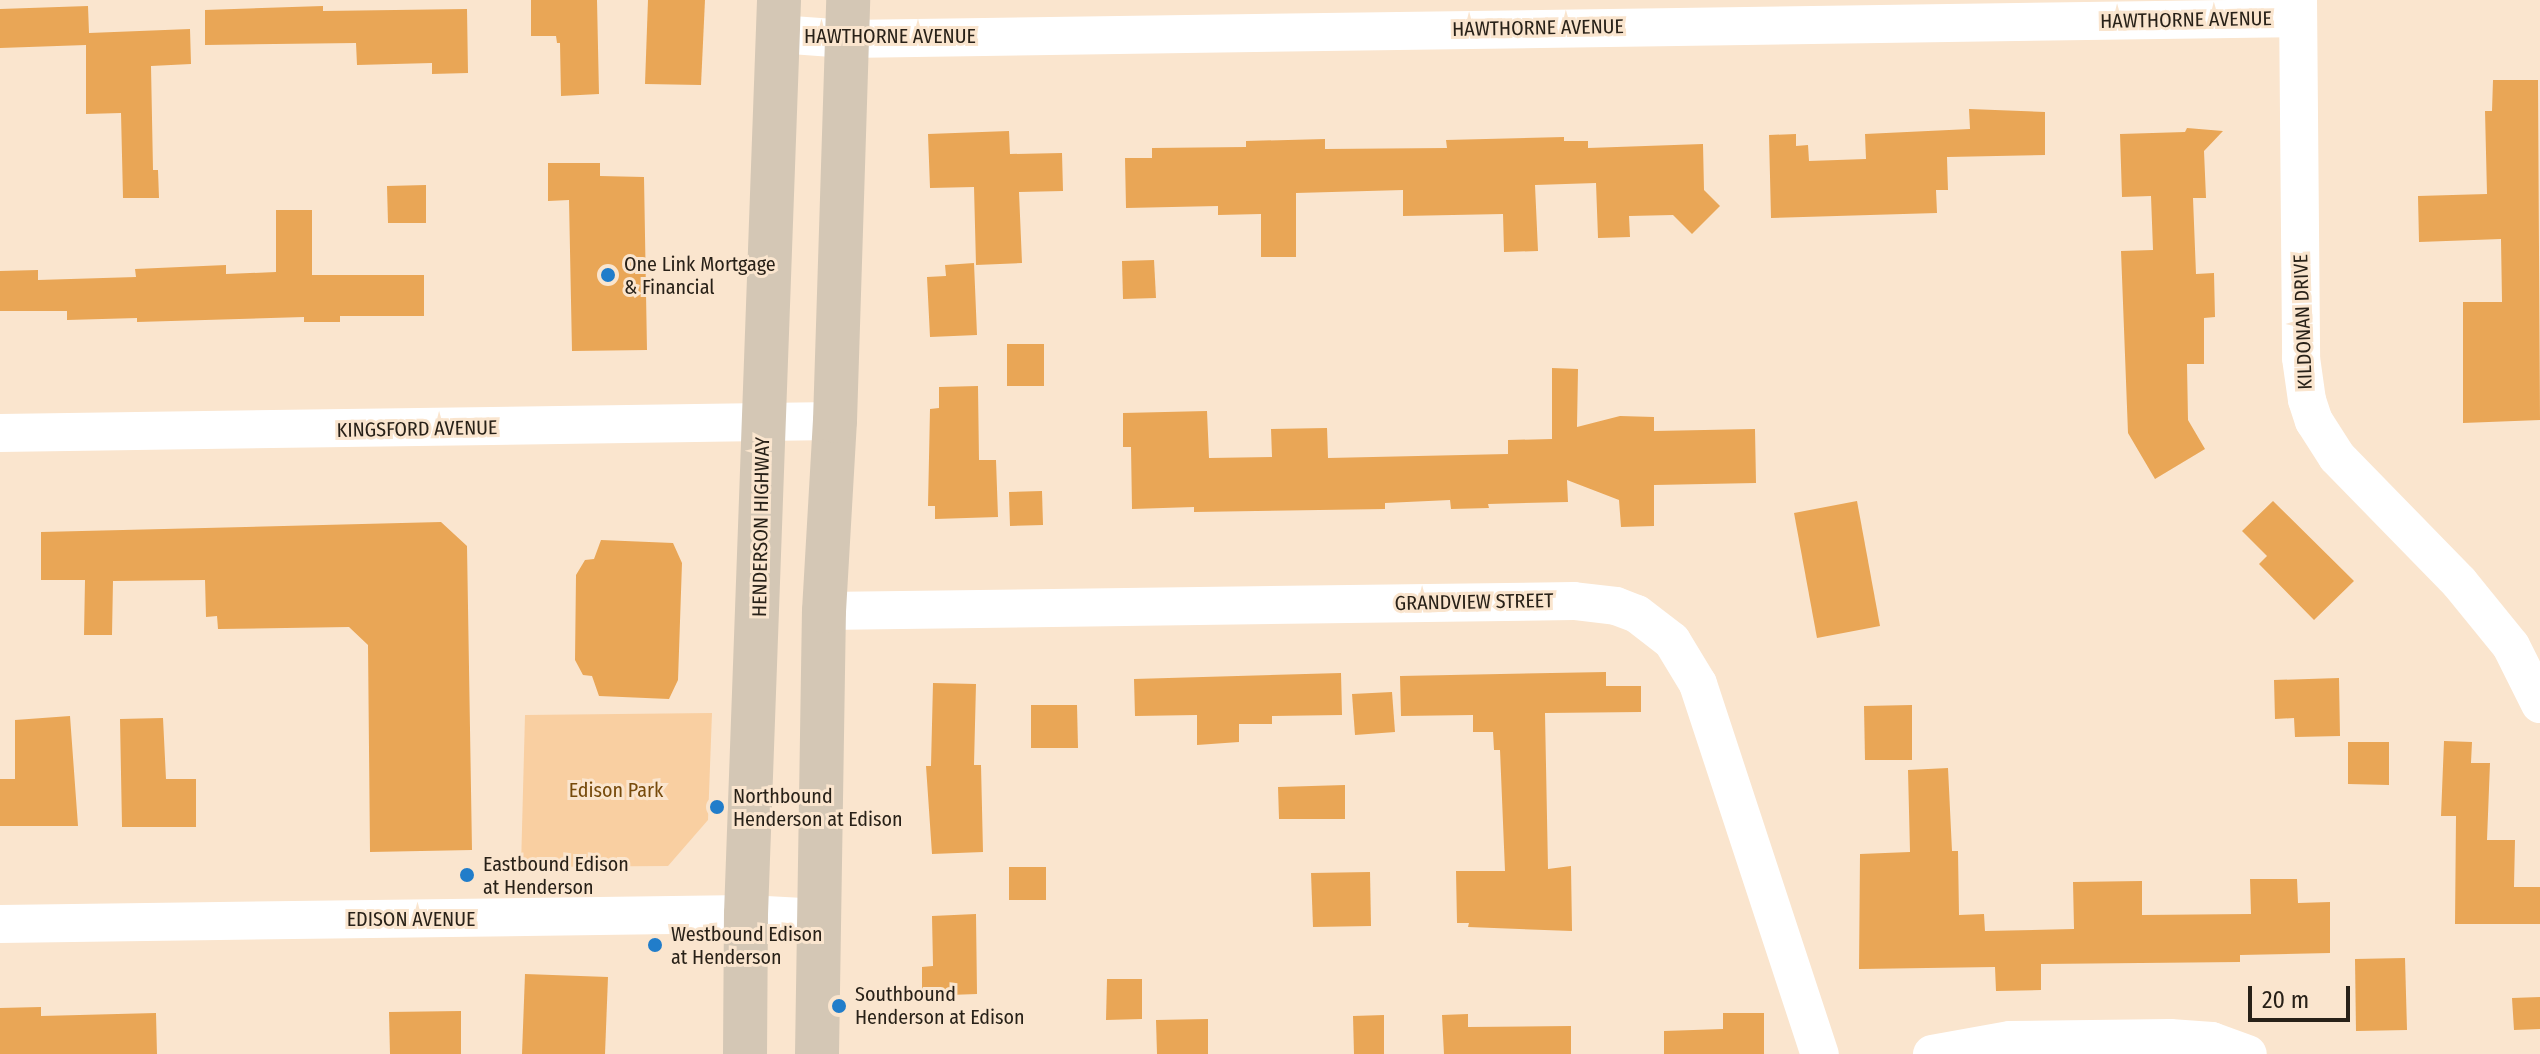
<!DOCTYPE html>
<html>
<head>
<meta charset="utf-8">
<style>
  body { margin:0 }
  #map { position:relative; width:2540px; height:1054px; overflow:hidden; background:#fae5ce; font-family:"Fira Sans Condensed",sans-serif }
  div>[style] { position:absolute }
  .green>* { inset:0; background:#f9cfa1 }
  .building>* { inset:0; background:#e9a656 }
  .minor>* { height:38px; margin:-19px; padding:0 19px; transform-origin:19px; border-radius:19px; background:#fff }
  .secondary>* { height:44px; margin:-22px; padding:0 22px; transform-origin:22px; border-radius:22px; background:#d4c7b5 }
  .dots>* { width:22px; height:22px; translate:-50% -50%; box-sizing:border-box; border:4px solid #fae5ce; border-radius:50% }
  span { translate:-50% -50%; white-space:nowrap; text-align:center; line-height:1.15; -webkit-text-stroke:6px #fae5ce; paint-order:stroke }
  .street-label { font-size:20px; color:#282118 }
  .poi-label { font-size:20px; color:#282118 }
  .left { translate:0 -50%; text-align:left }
  .park-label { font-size:20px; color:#764a0b }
  .scale { position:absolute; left:2248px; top:986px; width:102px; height:36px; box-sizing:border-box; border:4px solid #282118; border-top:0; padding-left:10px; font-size:24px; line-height:28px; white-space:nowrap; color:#282118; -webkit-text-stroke:6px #fae5ce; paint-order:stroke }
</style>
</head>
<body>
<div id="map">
  <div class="green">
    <div style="clip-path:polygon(712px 713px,708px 820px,668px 866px,521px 867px,525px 715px)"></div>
  </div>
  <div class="building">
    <div style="clip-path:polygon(531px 0,597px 0,599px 94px,561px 96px,560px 43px,557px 43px,556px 36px,531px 36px)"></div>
    <div style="clip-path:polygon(648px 0,705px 0,701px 85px,645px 84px)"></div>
    <div style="clip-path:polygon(88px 6px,89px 33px,190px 29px,191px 64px,151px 66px,153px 170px,158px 170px,159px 198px,123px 198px,121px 113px,86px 114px,86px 45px,0 48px,0 9px)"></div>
    <div style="clip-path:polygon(323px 6px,323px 11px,467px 9px,468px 73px,432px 74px,432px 63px,357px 65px,356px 43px,205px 45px,205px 10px)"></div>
    <div style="clip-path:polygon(2493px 80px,2538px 80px,2540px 420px,2463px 423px,2463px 302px,2502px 302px,2501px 239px,2419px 242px,2418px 196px,2487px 194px,2485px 111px,2492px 111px)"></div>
    <div style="clip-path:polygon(1969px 109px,2045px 112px,2045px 155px,1947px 157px,1948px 190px,1936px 190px,1937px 213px,1771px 218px,1769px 135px,1796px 134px,1796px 146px,1808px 145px,1809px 161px,1866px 159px,1865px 134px,1970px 129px)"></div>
    <div style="clip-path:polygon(2187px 128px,2223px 131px,2204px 151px,2206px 198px,2193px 198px,2196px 274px,2214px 273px,2215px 317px,2204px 318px,2204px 364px,2187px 364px,2188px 420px,2205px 449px,2155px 479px,2128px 433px,2121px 251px,2153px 250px,2151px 196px,2122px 197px,2120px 134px,2185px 132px)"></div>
    <div style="clip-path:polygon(1009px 131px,1010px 154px,1062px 153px,1063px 191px,1019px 192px,1022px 263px,976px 265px,974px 187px,930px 188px,928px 134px)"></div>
    <div style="clip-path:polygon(1564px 137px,1564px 141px,1588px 141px,1588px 148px,1703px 144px,1704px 190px,1720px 206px,1692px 234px,1673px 215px,1629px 216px,1630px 237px,1598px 238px,1596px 183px,1535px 185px,1538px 251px,1504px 252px,1503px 214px,1403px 216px,1403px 190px,1296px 193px,1296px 257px,1261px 257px,1261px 214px,1218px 215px,1218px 206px,1126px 208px,1125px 158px,1152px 158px,1152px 148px,1246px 147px,1246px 141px,1325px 139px,1325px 149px,1447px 148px,1446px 140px)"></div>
    <div style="clip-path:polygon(548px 163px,600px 163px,600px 176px,644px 177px,647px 350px,572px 351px,569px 200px,548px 201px)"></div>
    <div style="clip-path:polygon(426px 185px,426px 223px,388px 223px,387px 186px)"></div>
    <div style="clip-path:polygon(276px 210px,312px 210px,312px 275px,424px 275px,424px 316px,340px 316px,340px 322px,304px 322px,304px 317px,137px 322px,137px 318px,67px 320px,67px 311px,0 311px,0 271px,38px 270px,38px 280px,136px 277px,135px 269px,226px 265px,226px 274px,276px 272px)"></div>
    <div style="clip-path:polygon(1154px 260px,1156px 298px,1123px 299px,1122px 261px)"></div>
    <div style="clip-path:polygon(974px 263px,977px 335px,930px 337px,927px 277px,946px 276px,945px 265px)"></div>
    <div style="clip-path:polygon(1007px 344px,1044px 344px,1044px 386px,1007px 386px)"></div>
    <div style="clip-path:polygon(1552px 368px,1578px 369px,1577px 427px,1620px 416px,1654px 417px,1654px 431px,1755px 429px,1756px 483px,1654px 485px,1654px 526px,1621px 527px,1619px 500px,1567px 480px,1568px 502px,1488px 504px,1489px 508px,1451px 509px,1450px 500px,1385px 503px,1385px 509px,1194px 512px,1194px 507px,1132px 509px,1131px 447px,1123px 447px,1123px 413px,1207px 411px,1209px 458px,1272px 457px,1271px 429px,1327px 428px,1328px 458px,1508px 454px,1508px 440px,1552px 439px)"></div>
    <div style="clip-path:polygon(978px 386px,979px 460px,996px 460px,998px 517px,935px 519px,935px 506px,928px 506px,930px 409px,939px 408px,939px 387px)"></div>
    <div style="clip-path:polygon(1042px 491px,1043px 525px,1010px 526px,1009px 492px)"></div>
    <div style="clip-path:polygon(1857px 501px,1880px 626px,1817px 638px,1794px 513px)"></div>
    <div style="clip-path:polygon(2273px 501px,2354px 581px,2314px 620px,2259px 564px,2267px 556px,2242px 531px)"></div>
    <div style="clip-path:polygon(441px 522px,467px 546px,472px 850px,370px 852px,368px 645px,349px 627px,218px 629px,217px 616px,206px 617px,205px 580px,113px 581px,112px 635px,84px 635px,85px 580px,41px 580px,41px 532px)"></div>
    <div style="clip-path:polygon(601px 540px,673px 543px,682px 563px,678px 680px,669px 699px,599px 696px,592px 676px,583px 675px,575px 660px,576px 575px,585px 560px,594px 559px)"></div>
    <div style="clip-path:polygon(1606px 672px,1606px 686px,1641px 686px,1641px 712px,1545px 713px,1548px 869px,1571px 866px,1572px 931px,1468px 927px,1469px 923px,1457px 923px,1456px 871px,1505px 871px,1500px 750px,1494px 750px,1493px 732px,1473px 732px,1473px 715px,1401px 716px,1400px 676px)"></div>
    <div style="clip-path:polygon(1341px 673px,1342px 715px,1272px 716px,1272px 724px,1239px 724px,1239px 742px,1197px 745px,1197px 715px,1135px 716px,1134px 679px)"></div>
    <div style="clip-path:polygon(2339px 678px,2340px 736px,2295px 737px,2294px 718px,2275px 719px,2274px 680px)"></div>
    <div style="clip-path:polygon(933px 683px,976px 684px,974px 765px,981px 765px,983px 852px,932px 854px,926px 766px,931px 766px)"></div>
    <div style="clip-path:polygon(1392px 692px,1395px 732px,1355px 735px,1352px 694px)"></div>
    <div style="clip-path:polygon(1031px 705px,1077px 705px,1078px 748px,1031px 748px)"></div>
    <div style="clip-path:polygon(1912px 705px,1912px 760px,1865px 760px,1864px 706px)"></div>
    <div style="clip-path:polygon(70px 716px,78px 826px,0 826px,0 779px,15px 779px,15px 720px)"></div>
    <div style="clip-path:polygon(163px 718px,166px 779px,196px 779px,196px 827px,122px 827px,120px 719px)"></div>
    <div style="clip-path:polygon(2444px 741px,2472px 742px,2471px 763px,2490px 763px,2487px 840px,2515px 840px,2514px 887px,2540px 887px,2540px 924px,2455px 924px,2456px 816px,2441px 816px)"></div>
    <div style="clip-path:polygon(2348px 742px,2389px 742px,2389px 785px,2348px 784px)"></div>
    <div style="clip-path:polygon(1948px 768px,1952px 851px,1958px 851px,1959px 915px,1984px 914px,1985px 931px,2074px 929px,2073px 882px,2142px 881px,2142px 915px,2251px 914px,2250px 879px,2297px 879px,2298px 903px,2330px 902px,2330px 953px,2240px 955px,2240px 962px,2041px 964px,2041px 990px,1996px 991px,1995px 967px,1859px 969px,1860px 854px,1910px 852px,1908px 770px)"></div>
    <div style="clip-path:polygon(1345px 785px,1345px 819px,1279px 819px,1278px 787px)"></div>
    <div style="clip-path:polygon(1009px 867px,1046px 867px,1046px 900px,1009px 900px)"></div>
    <div style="clip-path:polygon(1370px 872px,1371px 926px,1313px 927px,1311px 873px)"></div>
    <div style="clip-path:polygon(976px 914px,977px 994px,922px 996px,922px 967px,933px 966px,932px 916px)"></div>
    <div style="clip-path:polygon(2405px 958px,2407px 1030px,2356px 1031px,2355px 959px)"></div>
    <div style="clip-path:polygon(525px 974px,608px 977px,605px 1054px,522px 1054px)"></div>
    <div style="clip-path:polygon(1107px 979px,1142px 979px,1142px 1019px,1106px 1020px)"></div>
    <div style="clip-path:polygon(2540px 997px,2540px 1029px,2514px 1030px,2512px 998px)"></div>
    <div style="clip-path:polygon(41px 1007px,41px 1016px,156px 1013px,157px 1054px,0 1054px,0 1008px)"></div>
    <div style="clip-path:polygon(461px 1011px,461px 1054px,390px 1054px,389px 1012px)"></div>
    <div style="clip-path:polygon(1723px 1013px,1764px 1013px,1764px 1054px,1664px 1054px,1664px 1031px,1723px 1029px)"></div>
    <div style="clip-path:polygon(1468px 1014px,1468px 1027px,1571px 1026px,1571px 1054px,1444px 1054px,1442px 1015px)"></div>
    <div style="clip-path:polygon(1384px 1015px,1384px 1054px,1354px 1054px,1353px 1016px)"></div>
    <div style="clip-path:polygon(1208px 1019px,1208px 1054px,1157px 1054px,1156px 1020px)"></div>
  </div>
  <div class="minor">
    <div style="left:2298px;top:0;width:358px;rotate:89.5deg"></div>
    <div style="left:2301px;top:358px;width:42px;rotate:81.9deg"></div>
    <div style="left:2307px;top:400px;width:22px;rotate:72deg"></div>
    <div style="left:2314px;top:421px;width:43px;rotate:57.4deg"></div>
    <div style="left:2337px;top:457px;width:175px;rotate:45.7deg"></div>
    <div style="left:2459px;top:582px;width:82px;rotate:50.9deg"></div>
    <div style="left:2511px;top:646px;width:65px;rotate:63.4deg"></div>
    <div style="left:778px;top:34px;width:69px;rotate:4.1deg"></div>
    <div style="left:847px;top:39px;width:1451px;rotate:-0.83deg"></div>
    <div style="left:0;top:433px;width:835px;rotate:-0.82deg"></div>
    <div style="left:824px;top:611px;width:750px;rotate:-0.76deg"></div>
    <div style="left:1574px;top:601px;width:42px;rotate:6.8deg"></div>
    <div style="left:1616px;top:606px;width:22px;rotate:21deg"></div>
    <div style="left:1637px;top:614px;width:44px;rotate:37.6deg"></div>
    <div style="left:1672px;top:641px;width:50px;rotate:58.8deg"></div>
    <div style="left:1698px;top:684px;width:390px;rotate:71.8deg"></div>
    <div style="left:0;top:924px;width:746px;rotate:-0.77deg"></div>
    <div style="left:746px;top:914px;width:75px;rotate:3.1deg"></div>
    <div style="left:1932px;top:1054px;width:79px;rotate:-10.2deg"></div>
    <div style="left:2010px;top:1040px;width:160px;rotate:-0.7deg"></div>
    <div style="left:2170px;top:1038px;width:42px;rotate:4.1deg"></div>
    <div style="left:2212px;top:1041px;width:38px;rotate:20deg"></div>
  </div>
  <div class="secondary">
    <div style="left:745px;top:1054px;width:140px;rotate:-89.6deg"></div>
    <div style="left:746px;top:914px;width:915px;rotate:-87.93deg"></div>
    <div style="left:817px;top:1054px;width:443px;rotate:-89.1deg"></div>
    <div style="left:824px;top:611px;width:190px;rotate:-86.7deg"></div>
    <div style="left:835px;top:421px;width:421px;rotate:-88.2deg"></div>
  </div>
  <div class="dots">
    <div style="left:608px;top:275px;background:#217dca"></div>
    <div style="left:717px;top:807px;background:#217dca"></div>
    <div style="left:467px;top:875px;background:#217dca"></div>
    <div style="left:655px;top:945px;background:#217dca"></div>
    <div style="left:839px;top:1006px;background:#217dca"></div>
  </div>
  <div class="street-label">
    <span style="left:2186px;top:20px;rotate:-1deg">HAWTHORNE AVENUE</span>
    <span style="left:1538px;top:28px;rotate:-1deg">HAWTHORNE AVENUE</span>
    <span style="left:890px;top:36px">HAWTHORNE AVENUE</span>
    <span style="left:2303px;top:322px;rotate:-92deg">KILDONAN DRIVE</span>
    <span style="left:417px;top:429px;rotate:-1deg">KINGSFORD AVENUE</span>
    <span style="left:761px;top:527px;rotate:-89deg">HENDERSON HIGHWAY</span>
    <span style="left:1474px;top:602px;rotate:-1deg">GRANDVIEW STREET</span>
    <span style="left:411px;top:919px">EDISON AVENUE</span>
  </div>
  <div class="poi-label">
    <span class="left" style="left:624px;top:276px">One Link Mortgage<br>&amp; Financial</span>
    <span class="left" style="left:733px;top:808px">Northbound<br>Henderson at Edison</span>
    <span class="left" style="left:483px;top:876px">Eastbound Edison<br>at Henderson</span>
    <span class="left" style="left:671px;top:946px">Westbound Edison<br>at Henderson</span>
    <span class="left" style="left:855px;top:1006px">Southbound<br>Henderson at Edison</span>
  </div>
  <div class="park-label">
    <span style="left:616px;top:790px">Edison Park</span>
  </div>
  <div class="scale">20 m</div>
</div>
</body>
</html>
